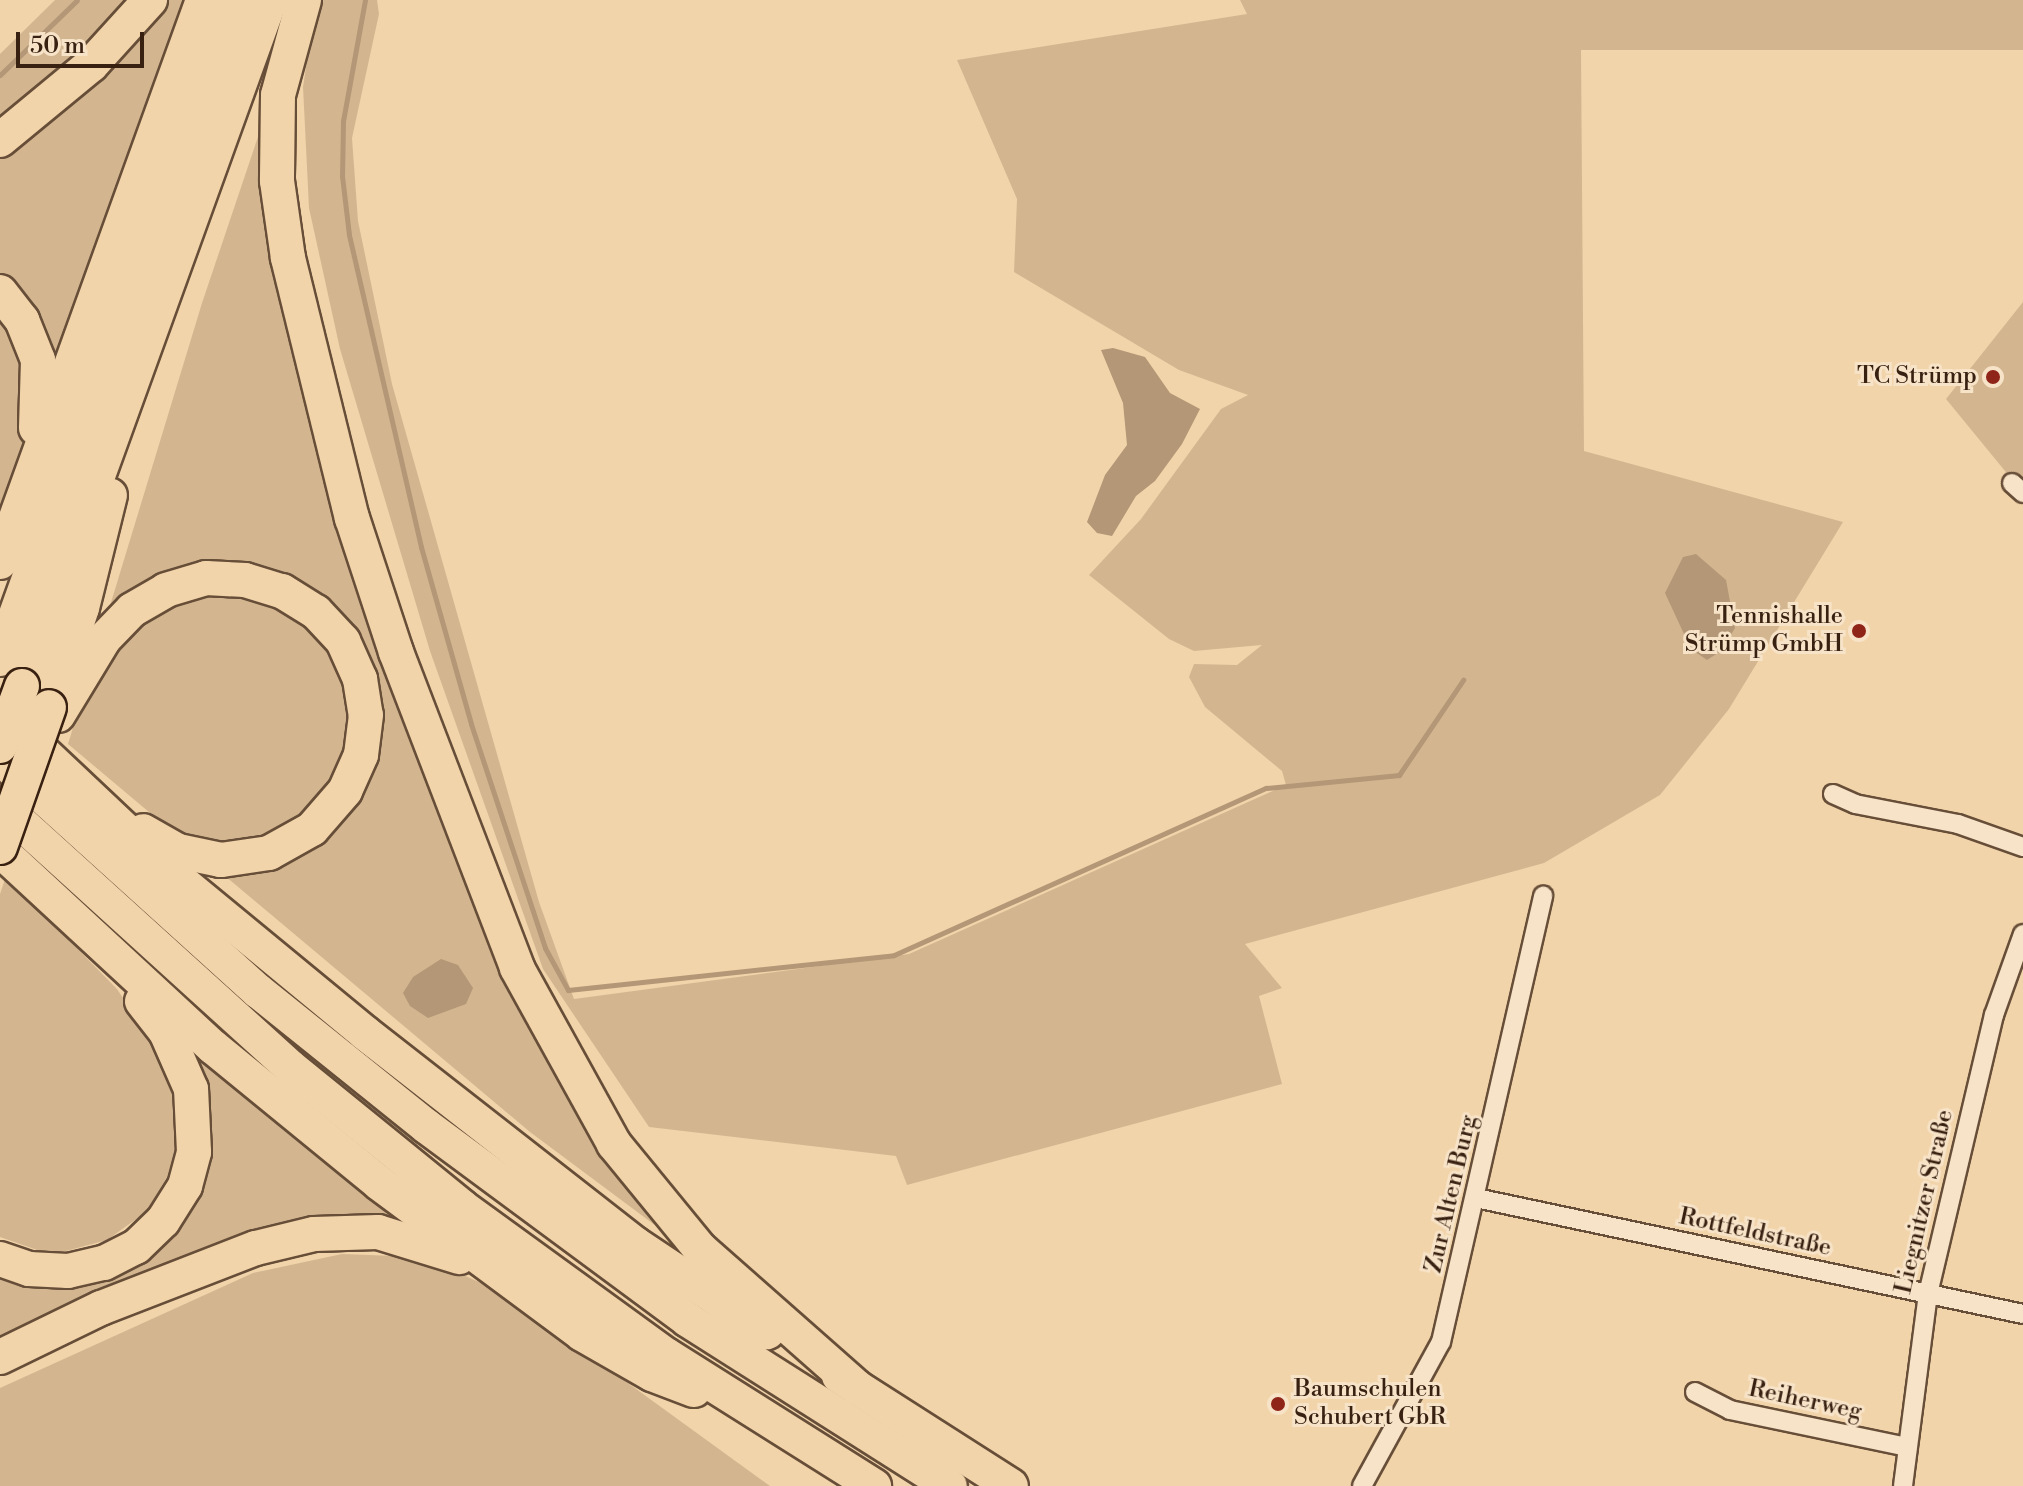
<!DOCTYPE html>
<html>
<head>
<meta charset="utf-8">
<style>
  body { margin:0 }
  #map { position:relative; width:2023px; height:1486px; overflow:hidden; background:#f2d4aa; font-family:"Libre Bodoni",serif }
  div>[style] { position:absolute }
  .green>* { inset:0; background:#d3b690 }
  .water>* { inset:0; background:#b39776 }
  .stream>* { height:5px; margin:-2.5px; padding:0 2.5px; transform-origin:2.5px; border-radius:2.5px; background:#b39776 }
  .roads { filter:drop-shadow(2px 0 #674e38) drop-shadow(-2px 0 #674e38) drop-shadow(0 2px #674e38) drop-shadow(0 -2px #674e38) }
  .street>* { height:18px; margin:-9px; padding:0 9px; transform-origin:9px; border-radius:9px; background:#f7e3c8 }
  .highway>* { height:34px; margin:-17px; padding:0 17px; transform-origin:17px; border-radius:17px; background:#f2d4aa }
  .bridges { filter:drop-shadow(2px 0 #392112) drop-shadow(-2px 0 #392112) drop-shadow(0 2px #392112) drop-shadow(0 -2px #392112) }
  .highway-bridge>* { height:34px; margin:-17px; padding:0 17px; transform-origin:17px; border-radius:17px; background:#f2d4aa }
  .dots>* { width:22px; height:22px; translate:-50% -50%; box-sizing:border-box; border:4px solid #f7e3c8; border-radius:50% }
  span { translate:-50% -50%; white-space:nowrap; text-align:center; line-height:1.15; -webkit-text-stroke:6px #f7e3c8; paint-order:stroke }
  .poi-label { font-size:24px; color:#392112 }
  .right { translate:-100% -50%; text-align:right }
  .left { translate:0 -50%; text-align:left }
  .street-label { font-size:24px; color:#392112 }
  .scale { position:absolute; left:16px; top:32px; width:128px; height:36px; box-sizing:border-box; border:4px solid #392112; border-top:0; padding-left:10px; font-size:24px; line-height:28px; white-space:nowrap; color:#392112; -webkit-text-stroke:6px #f7e3c8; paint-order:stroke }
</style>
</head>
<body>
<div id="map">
  <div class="green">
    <div style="clip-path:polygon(55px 0,135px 0,84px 56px,0 124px,0 54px)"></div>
    <div style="clip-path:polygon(159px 0,191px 0,56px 377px,0 280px,0 149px)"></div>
    <div style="clip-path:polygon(316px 0,377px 0,379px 14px,352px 138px,358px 221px,392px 384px,539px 902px,574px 999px,909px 954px,1286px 785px,1282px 771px,1205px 707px,1189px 677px,1194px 664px,1237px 665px,1262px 645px,1194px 651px,1169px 639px,1089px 575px,1141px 519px,1221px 409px,1248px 395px,1179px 370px,1014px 272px,1017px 199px,957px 60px,1247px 14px,1240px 0,2023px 0,2023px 50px,1581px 50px,1584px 451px,1843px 522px,1729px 709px,1660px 795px,1544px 863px,1245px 944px,1282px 988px,1259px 996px,1282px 1084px,907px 1185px,896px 1156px,649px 1127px,543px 969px,430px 651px,340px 349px,309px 208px,303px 87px)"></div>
    <div style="clip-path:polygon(267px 110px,307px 356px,514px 977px,699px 1258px,530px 1132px,68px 744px,202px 303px)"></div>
    <div style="clip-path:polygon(2023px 302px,2023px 493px,1946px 399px)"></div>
    <div style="clip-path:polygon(0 317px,15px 341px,24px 373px,25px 435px,0 517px)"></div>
    <div style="clip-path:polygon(6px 876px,117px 989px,162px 1057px,181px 1122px,170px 1172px,146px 1212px,107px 1240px,66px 1251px,40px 1251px,0 1237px,0 894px)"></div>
    <div style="clip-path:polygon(176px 1033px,403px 1219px,381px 1217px,0 1344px,0 1268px,41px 1279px,188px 1204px)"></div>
    <div style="clip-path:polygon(342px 1254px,422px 1257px,504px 1293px,770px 1486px,0 1486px,0 1388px,253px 1273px)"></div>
  </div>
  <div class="water">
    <div style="clip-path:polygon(1113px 348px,1145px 357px,1170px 393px,1200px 409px,1182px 444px,1155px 481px,1136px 496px,1112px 536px,1097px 533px,1087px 522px,1105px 475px,1127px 445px,1123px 403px,1101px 350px)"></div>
    <div style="clip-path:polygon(1696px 554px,1726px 580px,1735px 628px,1721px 651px,1707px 660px,1691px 649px,1665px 593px,1683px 557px)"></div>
    <div style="clip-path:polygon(441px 959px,458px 965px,473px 988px,466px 1004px,428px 1018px,410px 1006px,403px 993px,413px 977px)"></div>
  </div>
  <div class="stream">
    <div style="left:365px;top:0;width:123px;rotate:100.3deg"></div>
    <div style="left:343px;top:121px;width:55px;rotate:91deg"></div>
    <div style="left:342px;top:176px;width:59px;rotate:83.2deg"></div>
    <div style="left:349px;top:235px;width:320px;rotate:77deg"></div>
    <div style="left:421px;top:547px;width:184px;rotate:74.2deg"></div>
    <div style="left:471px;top:724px;width:236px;rotate:71.7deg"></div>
    <div style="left:545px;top:948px;width:48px;rotate:61.3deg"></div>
    <div style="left:568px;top:990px;width:328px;rotate:-6.1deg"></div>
    <div style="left:894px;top:955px;width:408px;rotate:-24.2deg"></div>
    <div style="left:1266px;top:788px;width:134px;rotate:-5.6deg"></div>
    <div style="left:1399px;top:775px;width:115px;rotate:-56deg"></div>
    <div style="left:0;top:75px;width:107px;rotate:-44.2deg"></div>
  </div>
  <div class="roads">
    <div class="street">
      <div style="left:2012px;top:483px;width:15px;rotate:42deg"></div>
      <div style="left:1833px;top:794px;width:24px;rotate:24deg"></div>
      <div style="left:1855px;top:804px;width:105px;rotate:11deg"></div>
      <div style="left:1958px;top:824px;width:69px;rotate:19.5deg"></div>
      <div style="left:1476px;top:1198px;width:559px;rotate:11.97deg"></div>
      <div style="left:1695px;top:1392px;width:39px;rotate:27deg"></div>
      <div style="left:1730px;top:1410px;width:181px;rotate:11.8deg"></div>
      <div style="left:1362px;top:1486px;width:164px;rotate:-61.3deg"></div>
      <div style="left:1441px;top:1342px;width:458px;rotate:-77.1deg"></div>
      <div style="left:1903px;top:1486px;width:194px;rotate:-82.6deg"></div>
      <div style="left:1928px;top:1294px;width:287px;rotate:-76.7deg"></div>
      <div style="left:1994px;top:1015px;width:86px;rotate:-70.3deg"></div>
    </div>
    <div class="highway">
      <div style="left:304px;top:0;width:98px;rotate:105.3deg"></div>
      <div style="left:278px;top:95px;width:86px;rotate:90.7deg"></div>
      <div style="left:277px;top:181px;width:78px;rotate:81.9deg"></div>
      <div style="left:288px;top:258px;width:268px;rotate:76.2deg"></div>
      <div style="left:352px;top:518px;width:141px;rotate:71.8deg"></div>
      <div style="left:396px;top:652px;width:338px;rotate:69deg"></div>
      <div style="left:517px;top:968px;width:201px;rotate:61.1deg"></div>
      <div style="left:614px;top:1144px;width:134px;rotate:50.7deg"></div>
      <div style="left:699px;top:1248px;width:212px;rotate:41.4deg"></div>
      <div style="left:0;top:140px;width:118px;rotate:-39.5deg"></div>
      <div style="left:91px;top:65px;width:88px;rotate:-47.8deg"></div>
      <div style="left:0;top:292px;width:36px;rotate:52deg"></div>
      <div style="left:22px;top:320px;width:43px;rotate:68.2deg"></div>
      <div style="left:38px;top:360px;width:68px;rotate:91.7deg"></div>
      <div style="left:0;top:562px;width:598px;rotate:-70.14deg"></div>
      <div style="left:0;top:659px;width:700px;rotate:-70.22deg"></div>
      <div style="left:22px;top:686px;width:729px;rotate:-70.12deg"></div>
      <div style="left:55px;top:690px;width:86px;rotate:-71.8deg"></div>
      <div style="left:82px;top:608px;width:116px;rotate:-76.1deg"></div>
      <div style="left:58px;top:715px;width:89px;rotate:-58.8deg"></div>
      <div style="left:104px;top:639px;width:40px;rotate:-46deg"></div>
      <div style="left:132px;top:610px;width:39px;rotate:-30deg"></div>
      <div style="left:166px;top:590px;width:42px;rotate:-16.7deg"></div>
      <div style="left:206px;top:578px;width:39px;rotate:3deg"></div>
      <div style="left:245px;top:580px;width:39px;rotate:17deg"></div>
      <div style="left:282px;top:591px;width:40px;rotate:32deg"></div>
      <div style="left:316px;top:612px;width:40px;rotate:47deg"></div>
      <div style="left:343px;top:641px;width:42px;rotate:65.9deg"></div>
      <div style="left:360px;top:679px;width:36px;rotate:81deg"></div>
      <div style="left:366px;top:715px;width:40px;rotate:97.1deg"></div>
      <div style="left:361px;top:755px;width:39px;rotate:114deg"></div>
      <div style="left:345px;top:791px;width:50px;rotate:131deg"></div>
      <div style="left:312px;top:829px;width:49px;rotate:150.8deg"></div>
      <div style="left:269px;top:853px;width:49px;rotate:171.7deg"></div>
      <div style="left:221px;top:860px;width:44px;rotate:-168.2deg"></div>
      <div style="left:178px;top:851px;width:40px;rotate:-150.3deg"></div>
      <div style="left:15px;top:726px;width:214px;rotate:43.3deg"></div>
      <div style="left:171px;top:873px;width:251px;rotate:39.5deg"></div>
      <div style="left:365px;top:1033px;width:343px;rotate:38deg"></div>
      <div style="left:635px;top:1244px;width:159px;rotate:33.7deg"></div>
      <div style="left:0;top:758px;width:348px;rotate:42.1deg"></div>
      <div style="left:258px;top:991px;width:216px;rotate:38.8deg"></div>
      <div style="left:426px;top:1126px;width:326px;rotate:36.5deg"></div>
      <div style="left:688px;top:1320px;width:310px;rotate:32.4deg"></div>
      <div style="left:0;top:804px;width:391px;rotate:42.2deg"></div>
      <div style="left:290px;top:1067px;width:222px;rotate:39.1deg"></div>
      <div style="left:462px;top:1207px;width:252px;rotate:36deg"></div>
      <div style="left:666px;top:1355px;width:246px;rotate:32.2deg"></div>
      <div style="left:0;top:850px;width:290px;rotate:42.8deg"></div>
      <div style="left:213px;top:1047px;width:215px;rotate:39.3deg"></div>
      <div style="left:379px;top:1183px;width:253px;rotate:36.6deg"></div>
      <div style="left:582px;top:1334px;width:81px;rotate:29.7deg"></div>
      <div style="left:652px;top:1374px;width:45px;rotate:20.9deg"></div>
      <div style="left:0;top:1259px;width:31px;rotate:19deg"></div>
      <div style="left:29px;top:1269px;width:39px;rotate:3deg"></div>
      <div style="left:68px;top:1271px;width:37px;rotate:-13deg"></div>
      <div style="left:104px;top:1263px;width:36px;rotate:-27deg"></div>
      <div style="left:136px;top:1247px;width:37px;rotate:-44deg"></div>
      <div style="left:163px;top:1221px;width:41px;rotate:-57.8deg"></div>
      <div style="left:185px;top:1186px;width:35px;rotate:-75deg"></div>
      <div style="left:194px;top:1152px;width:63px;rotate:-92.7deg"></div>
      <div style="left:191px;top:1089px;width:62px;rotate:-113.7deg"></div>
      <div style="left:166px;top:1032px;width:39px;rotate:-128deg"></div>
      <div style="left:0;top:1357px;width:112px;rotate:-25.9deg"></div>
      <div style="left:101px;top:1308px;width:166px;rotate:-21.2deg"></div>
      <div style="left:256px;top:1248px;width:60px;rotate:-13.6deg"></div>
      <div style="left:314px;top:1234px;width:64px;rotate:-1.8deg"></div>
      <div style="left:378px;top:1232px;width:85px;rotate:17.2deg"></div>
      <div style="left:839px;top:1376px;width:204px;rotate:32.6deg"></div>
    </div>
  </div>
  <div class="bridges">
    <div class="highway-bridge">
      <div style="left:0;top:746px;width:64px;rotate:-69.9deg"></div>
      <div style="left:0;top:847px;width:148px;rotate:-70.7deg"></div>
    </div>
  </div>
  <div class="dots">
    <div style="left:1993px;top:377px;background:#8f2418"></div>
    <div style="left:1859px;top:631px;background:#8f2418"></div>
    <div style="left:1278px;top:1404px;background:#8f2418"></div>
  </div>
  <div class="poi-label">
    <span class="right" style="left:1977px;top:377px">TC Strümp</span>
    <span class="right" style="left:1843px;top:631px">Tennishalle<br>Strümp GmbH</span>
    <span class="left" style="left:1294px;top:1404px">Baumschulen<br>Schubert GbR</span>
  </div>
  <div class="street-label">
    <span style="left:1452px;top:1194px;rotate:-77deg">Zur Alten Burg</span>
    <span style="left:1925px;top:1202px;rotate:-77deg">Liegnitzer Straße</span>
    <span style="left:1755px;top:1233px;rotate:12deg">Rottfeldstraße</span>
    <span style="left:1805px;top:1401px;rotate:12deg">Reiherweg</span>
  </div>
  <div class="scale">50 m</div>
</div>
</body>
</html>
